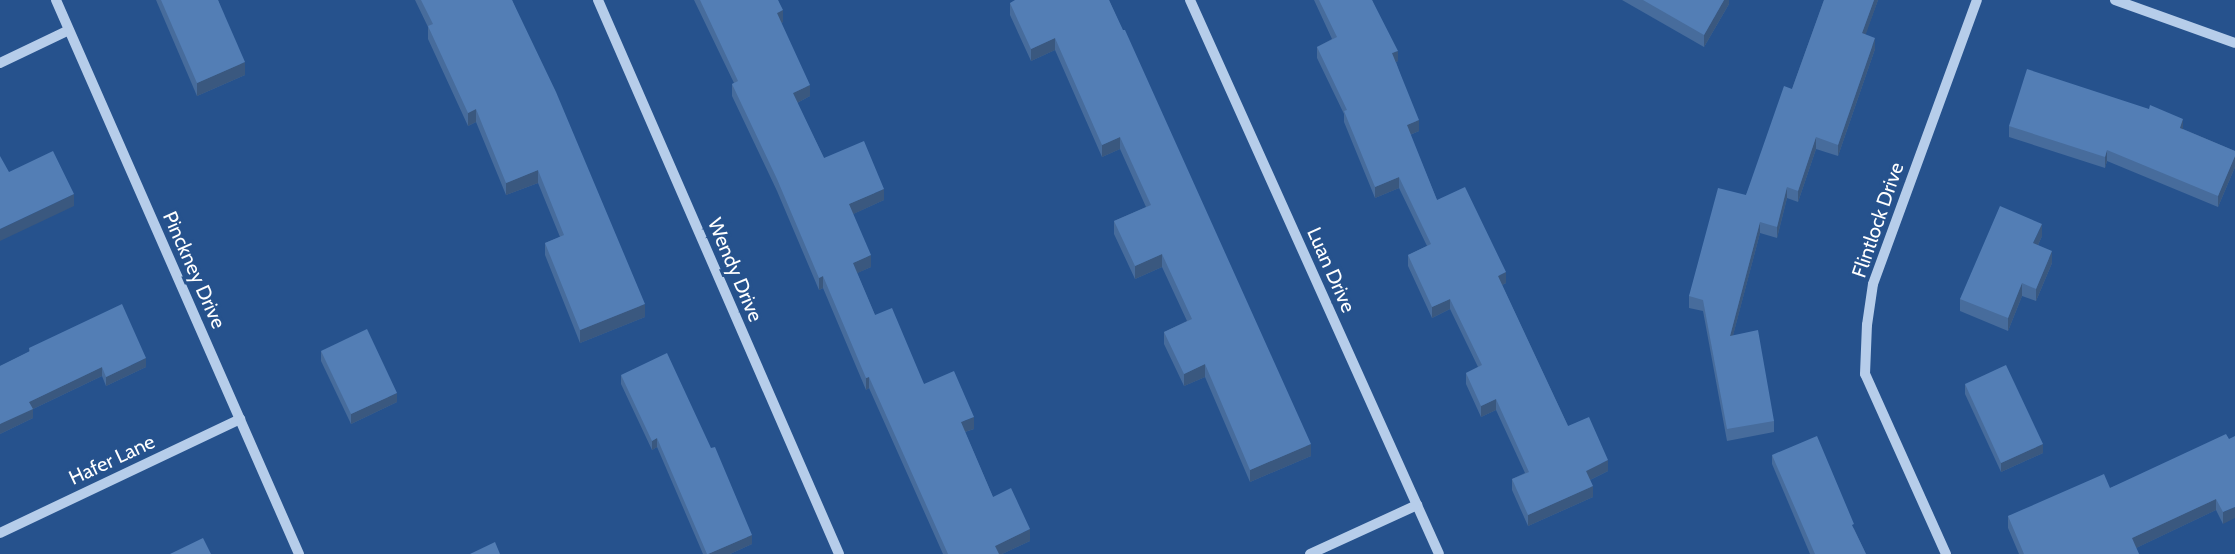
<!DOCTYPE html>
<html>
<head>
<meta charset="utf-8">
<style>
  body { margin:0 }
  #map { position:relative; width:2235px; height:554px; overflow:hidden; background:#26528d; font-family:Cabin,sans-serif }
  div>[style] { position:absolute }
  .minor>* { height:10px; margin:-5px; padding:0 5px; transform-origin:5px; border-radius:5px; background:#b6cdea }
  .wall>* { inset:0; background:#476c9c }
  .shaded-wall>* { inset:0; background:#3a587f }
  .building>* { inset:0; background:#537eb5 }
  span { translate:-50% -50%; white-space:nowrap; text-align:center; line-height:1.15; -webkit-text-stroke:6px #26528d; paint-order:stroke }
  .street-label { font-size:20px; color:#fff }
</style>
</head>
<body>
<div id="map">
  <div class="minor">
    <div style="left:56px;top:0;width:605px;rotate:66.32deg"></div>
    <div style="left:598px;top:0;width:604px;rotate:66.49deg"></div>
    <div style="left:1190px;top:0;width:607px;rotate:65.8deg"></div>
    <div style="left:2115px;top:0;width:127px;rotate:19.7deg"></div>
    <div style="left:0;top:63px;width:76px;rotate:-25.6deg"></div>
    <div style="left:0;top:533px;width:266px;rotate:-25.4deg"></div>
    <div style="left:1310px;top:554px;width:118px;rotate:-24.6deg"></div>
    <div style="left:1946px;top:554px;width:197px;rotate:-114.2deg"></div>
    <div style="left:1865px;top:374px;width:49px;rotate:-87.7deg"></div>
    <div style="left:1867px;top:325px;width:41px;rotate:-81.7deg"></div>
    <div style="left:1873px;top:284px;width:302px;rotate:-69.9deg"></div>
  </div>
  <div class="wall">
    <div style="clip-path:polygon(156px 0,218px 0,245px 75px,197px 96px)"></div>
    <div style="clip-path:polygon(415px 0,512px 0,645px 317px,580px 343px,545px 255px,545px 243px,560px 237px,538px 183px,506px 195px,476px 122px,468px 126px,428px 39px,428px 27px)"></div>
    <div style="clip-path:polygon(694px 0,778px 0,783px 22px,781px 23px,810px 96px,797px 103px,824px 158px,884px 200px,853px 214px,871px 267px,857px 273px,875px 315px,924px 384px,974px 429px,965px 432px,993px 497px,1030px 541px,1002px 554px,943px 554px,869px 388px,866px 390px,823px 288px,819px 290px,777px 191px,732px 96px,732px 84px,734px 83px)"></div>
    <div style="clip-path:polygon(1109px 0,1311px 456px,1250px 482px,1205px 377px,1184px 386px,1164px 344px,1164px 332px,1187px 321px,1162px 267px,1135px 279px,1114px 234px,1114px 221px,1146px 207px,1120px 149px,1102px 157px,1055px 50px,1031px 61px,1010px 15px,1010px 3px)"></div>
    <div style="clip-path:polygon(1314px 0,1372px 0,1398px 61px,1396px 62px,1419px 131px,1410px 135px,1437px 200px,1506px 283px,1502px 285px,1568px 426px,1608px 471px,1590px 480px,1593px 497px,1528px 526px,1512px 490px,1512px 479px,1525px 473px,1496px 410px,1481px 417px,1466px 384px,1466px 373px,1478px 367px,1450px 309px,1432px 318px,1408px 266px,1408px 255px,1427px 246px,1399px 188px,1375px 198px,1344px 122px,1344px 114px,1317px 58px,1317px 47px,1332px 39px)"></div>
    <div style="clip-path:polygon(1622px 0,1729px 0,1729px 4px,1704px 47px)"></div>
    <div style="clip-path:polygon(1824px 0,1878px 0,1865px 35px,1875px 49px,1838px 156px,1816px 149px,1798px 202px,1787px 198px,1777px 238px,1760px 233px,1733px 335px,1774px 421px,1774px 432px,1727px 441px,1703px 311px,1689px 308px,1689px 296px,1746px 195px,1792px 89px)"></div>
    <div style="clip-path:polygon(2009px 126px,2183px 129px,2235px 151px,2235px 167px,2218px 207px,2107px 161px,2105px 168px,2009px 137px)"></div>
    <div style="clip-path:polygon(2042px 236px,2038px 245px,2052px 263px,2036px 301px,2022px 296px,2008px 331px,1960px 311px,1960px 299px)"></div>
    <div style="clip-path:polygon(29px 348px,146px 367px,106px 386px,102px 376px,33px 409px,33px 418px,0 434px,0 366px,29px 352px)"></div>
    <div style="clip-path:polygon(321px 351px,397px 402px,351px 424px,321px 361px)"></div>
    <div style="clip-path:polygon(621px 375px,752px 544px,730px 554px,703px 554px,657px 447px,652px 450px,621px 384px)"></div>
    <div style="clip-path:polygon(1965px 384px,2043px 453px,2001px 472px,1965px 394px)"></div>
    <div style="clip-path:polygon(2229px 439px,2223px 524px,2216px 510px,2136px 548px,2139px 554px,2019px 554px,2008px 528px,2008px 516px,2110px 488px)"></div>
    <div style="clip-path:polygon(1772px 455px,1854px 529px,1866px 554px,1810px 554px,1772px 464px)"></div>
  </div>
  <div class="shaded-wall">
    <div style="clip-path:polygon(1724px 0,1729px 0,1729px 4px,1704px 47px,1704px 35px)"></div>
    <div style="clip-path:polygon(1874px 0,1878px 0,1862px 45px,1862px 33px)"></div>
    <div style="clip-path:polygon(783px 10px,783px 22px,777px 25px,777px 13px)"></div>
    <div style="clip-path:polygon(1055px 38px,1055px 50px,1031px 61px,1031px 49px)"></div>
    <div style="clip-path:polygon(1875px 38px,1875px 49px,1838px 156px,1838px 145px)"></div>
    <div style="clip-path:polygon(1398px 51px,1398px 61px,1392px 64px,1392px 53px)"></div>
    <div style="clip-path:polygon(245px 62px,245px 75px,197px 96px,197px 83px)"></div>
    <div style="clip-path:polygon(810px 85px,810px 96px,793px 105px,793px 93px)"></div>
    <div style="clip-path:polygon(476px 109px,476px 122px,468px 126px,468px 113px)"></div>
    <div style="clip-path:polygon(2183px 119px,2183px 130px,2180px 128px)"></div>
    <div style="clip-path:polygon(1419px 120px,1419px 131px,1407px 136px,1407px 125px)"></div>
    <div style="clip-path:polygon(1120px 137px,1120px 149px,1102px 157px,1102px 145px)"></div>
    <div style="clip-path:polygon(1816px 137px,1816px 149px,1798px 202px,1798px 191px)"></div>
    <div style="clip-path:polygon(2107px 150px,2107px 161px,2105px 168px,2105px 157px)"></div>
    <div style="clip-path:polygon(2235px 156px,2235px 167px,2218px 207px,2218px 196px)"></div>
    <div style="clip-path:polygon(538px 170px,538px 183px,506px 195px,506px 183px)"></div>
    <div style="clip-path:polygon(1399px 177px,1399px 188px,1375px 198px,1375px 187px)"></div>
    <div style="clip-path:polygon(1787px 187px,1787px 198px,1777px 238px,1777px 227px)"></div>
    <div style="clip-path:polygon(884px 189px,884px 200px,849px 216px,849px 204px)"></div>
    <div style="clip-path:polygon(74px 194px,74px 206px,0 241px,0 229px)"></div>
    <div style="clip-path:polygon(1760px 222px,1760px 233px,1730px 347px,1730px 336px)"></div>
    <div style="clip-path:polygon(2042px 224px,2042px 236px,2033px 256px,2033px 243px)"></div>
    <div style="clip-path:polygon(2052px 251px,2052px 263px,2036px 301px,2036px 289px)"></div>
    <div style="clip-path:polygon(1162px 254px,1162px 267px,1135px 279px,1135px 266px)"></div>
    <div style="clip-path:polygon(871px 255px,871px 267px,853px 275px,853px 263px)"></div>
    <div style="clip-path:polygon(1506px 272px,1506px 283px,1498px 287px,1498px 276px)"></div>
    <div style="clip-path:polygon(823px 276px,823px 288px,819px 290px,819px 278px)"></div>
    <div style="clip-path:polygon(2022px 283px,2022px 296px,2008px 331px,2008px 318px)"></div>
    <div style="clip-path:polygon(1450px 299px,1450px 309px,1432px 318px,1432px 307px)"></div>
    <div style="clip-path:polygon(645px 304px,645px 317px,580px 343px,580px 330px)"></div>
    <div style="clip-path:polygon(146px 358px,146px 367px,106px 386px,106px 377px)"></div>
    <div style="clip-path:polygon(1205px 364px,1205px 377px,1184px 386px,1184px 374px)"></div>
    <div style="clip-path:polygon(102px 367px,102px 376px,33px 409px,33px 418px,0 434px,0 424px,29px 402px)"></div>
    <div style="clip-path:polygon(869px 377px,869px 388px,866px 390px,866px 378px)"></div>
    <div style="clip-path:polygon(397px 393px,397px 402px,351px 424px,351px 414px)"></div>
    <div style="clip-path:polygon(1496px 399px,1496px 410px,1481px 417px,1481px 406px)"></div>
    <div style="clip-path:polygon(974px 417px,974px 429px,961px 433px,961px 422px)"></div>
    <div style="clip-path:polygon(657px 438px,657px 447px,652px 450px,652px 441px)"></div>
    <div style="clip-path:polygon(1311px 444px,1311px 456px,1250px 482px,1250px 470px)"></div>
    <div style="clip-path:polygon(2043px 444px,2043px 453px,2001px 472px,2001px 463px)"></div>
    <div style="clip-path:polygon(1608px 460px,1608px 471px,1586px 482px,1586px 471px)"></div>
    <div style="clip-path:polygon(1593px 486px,1593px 497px,1528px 526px,1528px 515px)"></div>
    <div style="clip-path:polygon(2216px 499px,2216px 510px,2132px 550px,2132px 538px)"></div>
    <div style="clip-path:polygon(2235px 507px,2235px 518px,2223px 524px,2223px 512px)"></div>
    <div style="clip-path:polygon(1030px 529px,1030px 541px,1002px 554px,995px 554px,995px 546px)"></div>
    <div style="clip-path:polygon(752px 535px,752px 544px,730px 554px,708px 554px)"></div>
  </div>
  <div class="building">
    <div style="clip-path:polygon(161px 0,218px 0,245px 62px,197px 83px)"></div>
    <div style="clip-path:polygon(421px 0,512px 0,556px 92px,645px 304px,580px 330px,545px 243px,564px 235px,538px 170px,506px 183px,476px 109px,468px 113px,428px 26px,433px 24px)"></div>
    <div style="clip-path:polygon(700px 0,778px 0,783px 10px,777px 13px,810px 85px,793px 93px,824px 158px,864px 141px,884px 189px,849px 204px,871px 255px,853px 263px,875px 315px,892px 308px,924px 384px,954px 371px,974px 417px,961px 422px,993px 497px,1011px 488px,1030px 529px,995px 546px,999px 554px,948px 554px,869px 377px,866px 378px,823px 276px,819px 278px,777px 179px,732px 84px,738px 81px)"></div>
    <div style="clip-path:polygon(1015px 0,1109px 0,1123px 30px,1125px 30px,1311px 444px,1250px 470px,1205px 364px,1184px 374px,1164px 332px,1192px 319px,1162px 254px,1135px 266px,1114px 221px,1151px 205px,1120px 137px,1102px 145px,1055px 38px,1031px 49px,1010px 3px)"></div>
    <div style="clip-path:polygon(1319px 0,1372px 0,1398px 51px,1392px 53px,1419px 120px,1407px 125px,1437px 200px,1465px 187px,1506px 272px,1498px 276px,1568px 426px,1589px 417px,1608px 460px,1586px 471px,1593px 486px,1528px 515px,1512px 479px,1529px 472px,1496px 399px,1481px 406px,1466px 373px,1482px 365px,1450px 299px,1432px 307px,1408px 255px,1431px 244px,1399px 177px,1375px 187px,1344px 111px,1347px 110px,1317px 47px,1337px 37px)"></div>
    <div style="clip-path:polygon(1643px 0,1724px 0,1704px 35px)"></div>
    <div style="clip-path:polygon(1824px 0,1874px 0,1862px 33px,1875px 38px,1838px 145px,1816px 137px,1798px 191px,1787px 187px,1777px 227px,1760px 222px,1730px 336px,1758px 330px,1774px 421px,1727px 429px,1703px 300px,1689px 296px,1718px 188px,1746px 195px,1784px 86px,1792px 89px)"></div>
    <div style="clip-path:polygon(2027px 69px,2149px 109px,2150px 105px,2183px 119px,2180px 128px,2235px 151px,2235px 156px,2218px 196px,2107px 150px,2105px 157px,2009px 126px)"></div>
    <div style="clip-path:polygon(53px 151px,74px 194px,0 229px,0 156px,9px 172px)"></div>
    <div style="clip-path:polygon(2000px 206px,2042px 224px,2033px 243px,2052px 251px,2036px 289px,2022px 283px,2008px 318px,1960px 299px)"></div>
    <div style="clip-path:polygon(122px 304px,146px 358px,106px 377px,102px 367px,29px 402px,33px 409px,0 424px,0 366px,30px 351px,29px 348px)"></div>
    <div style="clip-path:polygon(367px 329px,397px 393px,351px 414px,321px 351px)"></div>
    <div style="clip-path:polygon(667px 353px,711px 448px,715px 447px,752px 535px,708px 554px,707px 554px,657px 438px,652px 441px,621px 375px)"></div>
    <div style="clip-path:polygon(2006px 365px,2043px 444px,2001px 463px,1965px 384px)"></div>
    <div style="clip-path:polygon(2226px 434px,2229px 439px,2235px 436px,2235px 507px,2223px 512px,2216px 499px,2132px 538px,2139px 554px,2024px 554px,2008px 516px,2104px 474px,2110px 488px)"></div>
    <div style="clip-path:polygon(1817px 436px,1854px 524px,1852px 525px,1866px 554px,1815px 554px,1772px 455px)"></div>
    <div style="clip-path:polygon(203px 538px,211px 554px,170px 554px)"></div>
    <div style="clip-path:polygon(495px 542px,500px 554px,470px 554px)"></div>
  </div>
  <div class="street-label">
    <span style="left:1878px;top:220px;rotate:-71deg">Flintlock Drive</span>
    <span style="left:194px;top:270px;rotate:66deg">Pinckney Drive</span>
    <span style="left:735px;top:270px;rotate:67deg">Wendy Drive</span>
    <span style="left:1331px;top:270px;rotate:66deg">Luan Drive</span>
    <span style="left:112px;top:460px;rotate:-25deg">Hafer Lane</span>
  </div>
</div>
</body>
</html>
